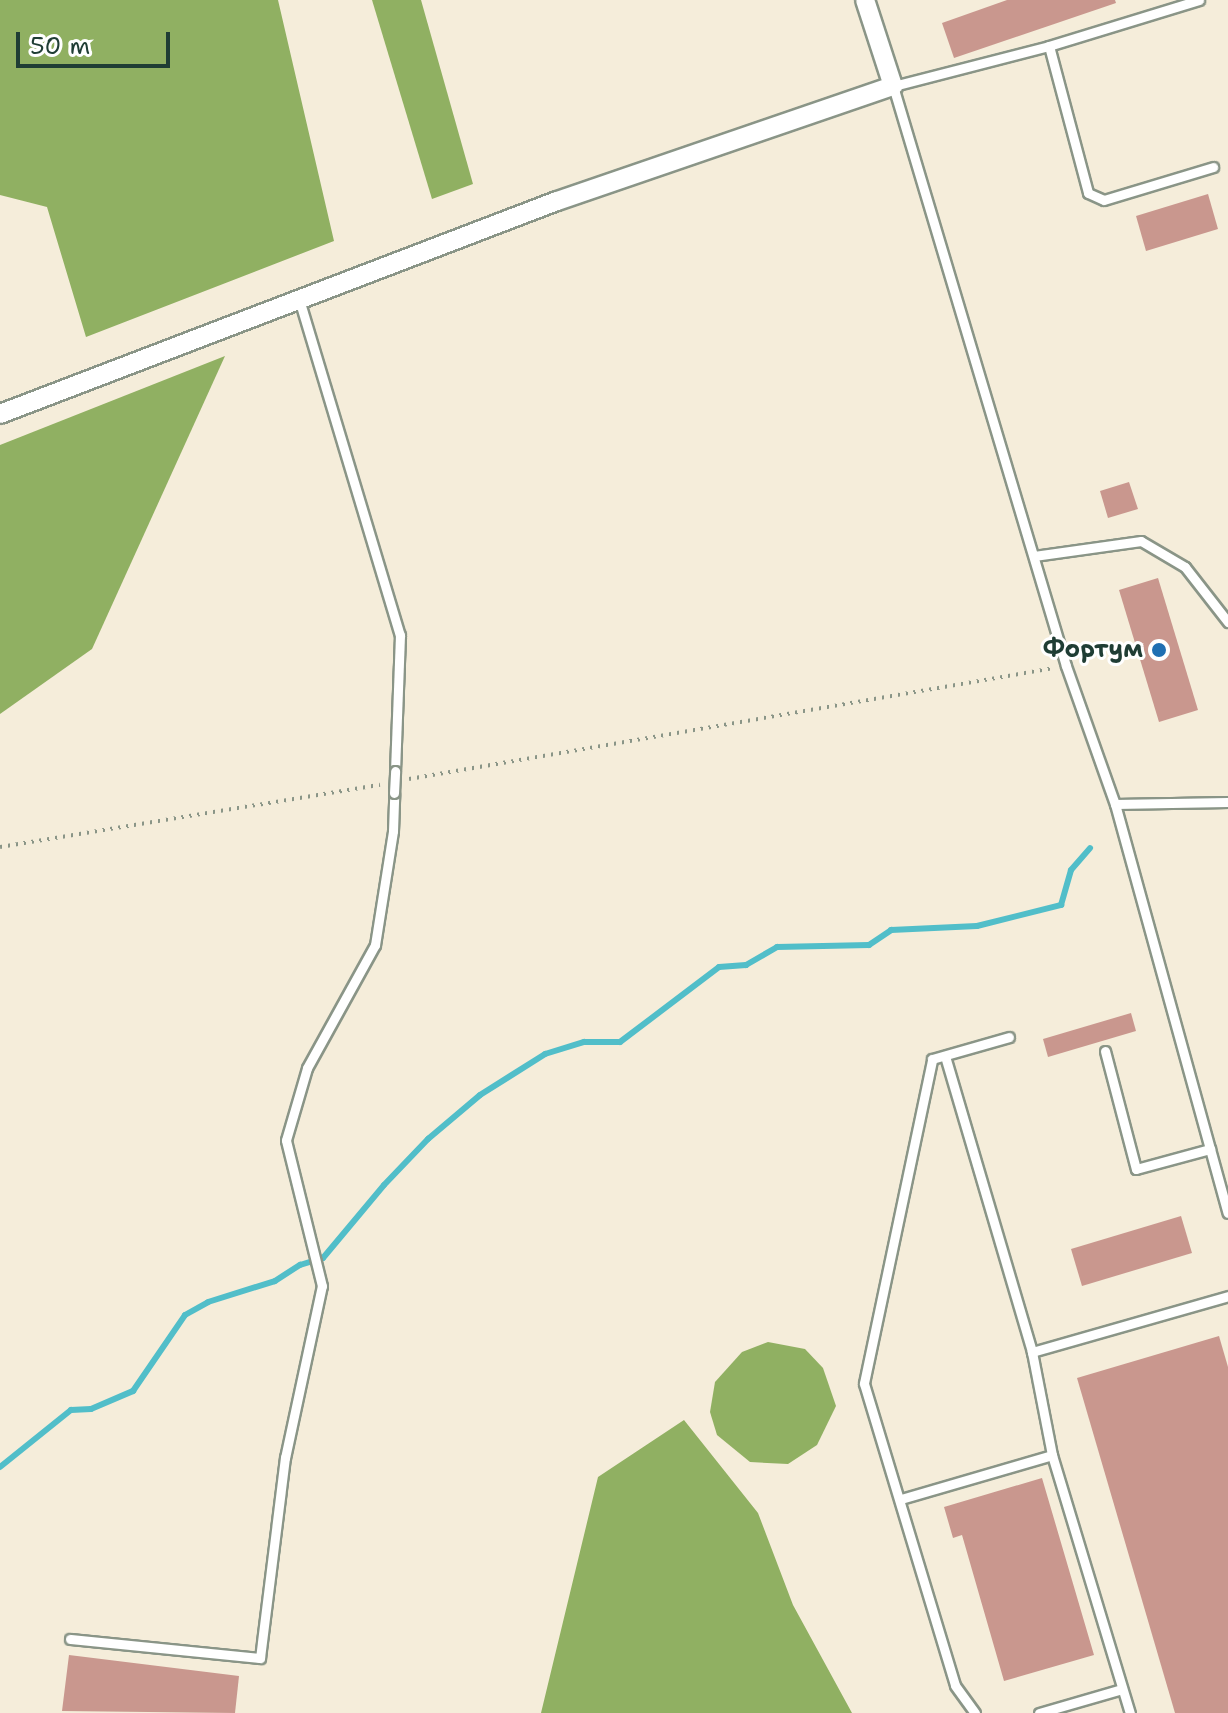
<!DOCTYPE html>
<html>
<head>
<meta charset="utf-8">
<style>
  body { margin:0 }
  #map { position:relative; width:1228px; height:1713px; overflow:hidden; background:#f5edda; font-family:"Shantell Sans",sans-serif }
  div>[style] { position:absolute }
  .forest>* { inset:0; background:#90b062 }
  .stream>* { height:6px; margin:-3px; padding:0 3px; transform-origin:3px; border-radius:3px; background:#51bec9 }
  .building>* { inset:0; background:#c9978e }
  .path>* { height:4px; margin-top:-2px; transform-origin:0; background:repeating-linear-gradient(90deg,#8a9587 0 2px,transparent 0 8px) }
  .roads { filter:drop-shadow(2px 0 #8a9587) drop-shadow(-2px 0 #8a9587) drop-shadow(0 2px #8a9587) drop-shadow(0 -2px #8a9587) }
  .service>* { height:9px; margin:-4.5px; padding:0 4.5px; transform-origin:4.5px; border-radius:4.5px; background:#fff }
  .minor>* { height:18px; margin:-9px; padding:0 9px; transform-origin:9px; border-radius:9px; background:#fff }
  .bridges { filter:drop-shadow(2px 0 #8a9587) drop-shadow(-2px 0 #8a9587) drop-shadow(0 2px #8a9587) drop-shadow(0 -2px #8a9587) }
  .service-bridge>* { height:9px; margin:-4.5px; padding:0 4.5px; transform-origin:4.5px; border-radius:4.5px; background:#fff }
  .dots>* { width:22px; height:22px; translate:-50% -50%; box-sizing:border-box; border:4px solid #fff; border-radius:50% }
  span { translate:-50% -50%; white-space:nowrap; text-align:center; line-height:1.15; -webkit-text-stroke:6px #fff; paint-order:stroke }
  .poi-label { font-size:24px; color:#1f3d34; font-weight:700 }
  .right { translate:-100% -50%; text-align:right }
  .scale { position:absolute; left:16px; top:32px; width:154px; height:36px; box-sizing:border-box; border:4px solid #1f3d34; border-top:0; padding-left:10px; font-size:24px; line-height:28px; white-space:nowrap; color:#1f3d34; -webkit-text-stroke:6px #fff; paint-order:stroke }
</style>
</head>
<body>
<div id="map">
  <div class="forest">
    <div style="clip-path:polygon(0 0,278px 0,334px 241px,86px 337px,47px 207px,0 195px)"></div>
    <div style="clip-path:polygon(372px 0,421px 0,473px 184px,432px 199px)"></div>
    <div style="clip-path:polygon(225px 356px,92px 649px,0 714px,0 445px)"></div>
    <div style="clip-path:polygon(768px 1342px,805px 1349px,823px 1368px,836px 1406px,817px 1445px,788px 1464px,750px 1462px,717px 1435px,710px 1412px,715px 1382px,742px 1352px)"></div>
    <div style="clip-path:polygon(684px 1420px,758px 1513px,793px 1605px,852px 1713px,541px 1713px,598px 1477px)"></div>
  </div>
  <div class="stream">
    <div style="left:0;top:1467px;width:91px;rotate:-38.8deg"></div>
    <div style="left:71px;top:1410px;width:20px;rotate:-3deg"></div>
    <div style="left:91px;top:1409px;width:46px;rotate:-23.2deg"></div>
    <div style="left:133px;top:1391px;width:92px;rotate:-55.6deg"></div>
    <div style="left:185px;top:1315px;width:26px;rotate:-29deg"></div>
    <div style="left:208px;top:1302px;width:70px;rotate:-17.4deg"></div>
    <div style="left:275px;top:1281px;width:30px;rotate:-33deg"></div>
    <div style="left:300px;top:1265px;width:24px;rotate:-17deg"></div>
    <div style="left:323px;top:1258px;width:95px;rotate:-50.1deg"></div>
    <div style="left:384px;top:1185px;width:64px;rotate:-46.3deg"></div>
    <div style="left:428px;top:1139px;width:68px;rotate:-40.2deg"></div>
    <div style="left:480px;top:1095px;width:77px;rotate:-32.2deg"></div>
    <div style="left:545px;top:1054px;width:41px;rotate:-17.1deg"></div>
    <div style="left:584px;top:1042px;width:36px"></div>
    <div style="left:620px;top:1042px;width:124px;rotate:-37.1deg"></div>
    <div style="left:719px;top:967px;width:27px;rotate:-4deg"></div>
    <div style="left:746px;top:965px;width:36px;rotate:-30deg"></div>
    <div style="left:777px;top:947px;width:92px;rotate:-1.2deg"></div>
    <div style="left:869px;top:945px;width:27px;rotate:-34deg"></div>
    <div style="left:891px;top:930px;width:86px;rotate:-2.7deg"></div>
    <div style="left:977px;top:926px;width:87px;rotate:-14deg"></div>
    <div style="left:1061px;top:905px;width:36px;rotate:-74deg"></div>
    <div style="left:1071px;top:870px;width:29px;rotate:-49deg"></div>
  </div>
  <div class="building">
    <div style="clip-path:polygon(1007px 0,1115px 0,1116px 3px,954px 58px,942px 23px)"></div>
    <div style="clip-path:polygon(1208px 194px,1218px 229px,1146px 251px,1136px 216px)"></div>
    <div style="clip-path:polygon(1129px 482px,1138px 509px,1108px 518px,1100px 491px)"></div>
    <div style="clip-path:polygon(1158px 578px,1198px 710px,1159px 722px,1119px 590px)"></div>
    <div style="clip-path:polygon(1131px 1013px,1136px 1031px,1048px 1057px,1043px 1039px)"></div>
    <div style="clip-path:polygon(1181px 1216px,1192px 1253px,1082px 1286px,1071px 1249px)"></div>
    <div style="clip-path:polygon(1219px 1336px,1228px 1367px,1228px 1713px,1175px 1713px,1077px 1378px)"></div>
    <div style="clip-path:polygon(1042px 1478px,1094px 1655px,1004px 1681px,962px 1535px,953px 1538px,944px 1507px)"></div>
    <div style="clip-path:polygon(69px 1655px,239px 1676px,235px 1713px,62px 1711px)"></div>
  </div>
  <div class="path">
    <div style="left:409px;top:779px;width:654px;rotate:-9.76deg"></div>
    <div style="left:0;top:847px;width:385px;rotate:-9.3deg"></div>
  </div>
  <div class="roads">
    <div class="service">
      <div style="left:1199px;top:0;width:157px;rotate:163deg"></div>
      <div style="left:1049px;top:46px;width:161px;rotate:165.6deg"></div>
      <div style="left:893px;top:86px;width:605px;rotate:73.39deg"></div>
      <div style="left:1066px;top:666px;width:146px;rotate:70.5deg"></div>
      <div style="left:1115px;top:804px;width:424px;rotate:74.6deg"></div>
      <div style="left:1049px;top:46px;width:152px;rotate:75.1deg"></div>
      <div style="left:1088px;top:193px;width:17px;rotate:24deg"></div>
      <div style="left:1104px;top:200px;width:114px;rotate:-16.8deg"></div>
      <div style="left:299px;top:299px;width:351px;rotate:73.3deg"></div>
      <div style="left:400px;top:635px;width:136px;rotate:92.1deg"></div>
      <div style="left:1034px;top:556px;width:108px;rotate:-8deg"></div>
      <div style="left:1141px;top:541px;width:51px;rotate:30.6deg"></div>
      <div style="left:1185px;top:567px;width:70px;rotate:52deg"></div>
      <div style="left:1115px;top:804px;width:113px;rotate:-1deg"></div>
      <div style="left:1105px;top:1051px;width:122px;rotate:75.3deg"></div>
      <div style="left:1136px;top:1169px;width:77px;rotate:-15.1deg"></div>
      <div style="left:945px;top:1056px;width:309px;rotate:73.6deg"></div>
      <div style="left:1032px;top:1352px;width:105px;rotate:79deg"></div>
      <div style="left:1052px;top:1455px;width:270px;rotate:73.2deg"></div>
      <div style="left:1032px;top:1352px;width:204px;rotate:-15.9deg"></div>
      <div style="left:901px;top:1499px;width:157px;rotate:-16.2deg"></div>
      <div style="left:70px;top:1639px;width:191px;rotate:5.7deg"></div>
      <div style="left:260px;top:1658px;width:202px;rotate:-82.9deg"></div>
      <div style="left:285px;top:1458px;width:176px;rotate:-77.9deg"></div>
      <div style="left:322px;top:1286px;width:150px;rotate:-103.9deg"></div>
      <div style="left:286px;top:1140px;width:75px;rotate:-73.7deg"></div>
      <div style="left:307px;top:1068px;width:141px;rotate:-61.1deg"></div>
      <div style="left:375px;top:945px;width:115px;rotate:-81deg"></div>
      <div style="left:393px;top:831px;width:38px;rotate:-88deg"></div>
      <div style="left:975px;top:1713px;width:34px;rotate:-126deg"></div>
      <div style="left:955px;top:1685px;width:315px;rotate:-106.8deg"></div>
      <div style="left:864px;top:1383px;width:331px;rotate:-78.1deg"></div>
      <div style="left:932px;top:1059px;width:80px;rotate:-15.9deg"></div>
      <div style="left:1039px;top:1713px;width:86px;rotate:-16.1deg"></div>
    </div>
    <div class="minor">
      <div style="left:0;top:414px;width:596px;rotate:-20.93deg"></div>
      <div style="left:557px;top:201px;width:355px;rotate:-18.9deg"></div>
      <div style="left:893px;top:86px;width:90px;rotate:-108deg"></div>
    </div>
  </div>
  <div class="bridges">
    <div class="service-bridge">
      <div style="left:394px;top:793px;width:22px;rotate:-87deg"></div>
    </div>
  </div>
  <div class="dots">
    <div style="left:1159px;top:650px;background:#1f6fb2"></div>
  </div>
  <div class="poi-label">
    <span class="right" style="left:1143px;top:650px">Фортум</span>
  </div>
  <div class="scale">50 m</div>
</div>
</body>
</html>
